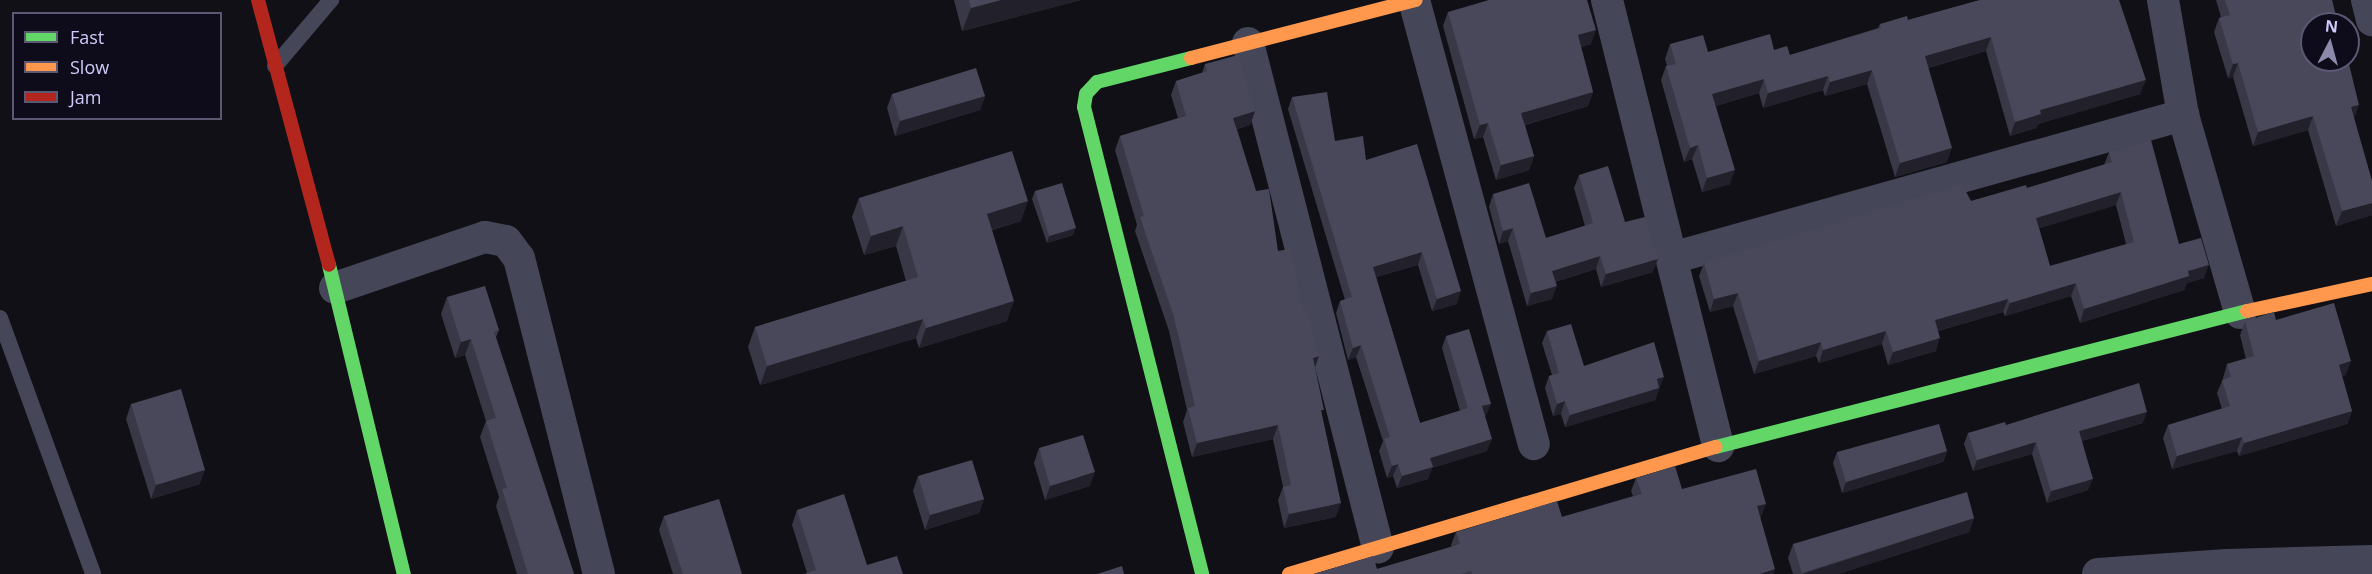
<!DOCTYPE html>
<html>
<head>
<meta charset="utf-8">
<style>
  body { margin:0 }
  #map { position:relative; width:2372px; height:574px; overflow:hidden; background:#101016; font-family:"Open Sans",sans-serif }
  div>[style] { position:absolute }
  .lane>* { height:16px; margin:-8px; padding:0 8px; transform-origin:8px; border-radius:8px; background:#454657 }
  .street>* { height:32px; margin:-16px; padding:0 16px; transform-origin:16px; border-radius:16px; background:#454657 }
  .fast>* { height:14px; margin:-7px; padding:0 7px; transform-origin:7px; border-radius:7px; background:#63d668 }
  .slow>* { height:14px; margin:-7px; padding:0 7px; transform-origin:7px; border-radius:7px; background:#ff974d }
  .jam>* { height:14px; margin:-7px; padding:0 7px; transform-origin:7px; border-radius:7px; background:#b3261e }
  .wall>* { inset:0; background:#393846 }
  .shaded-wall>* { inset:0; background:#22212b }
  .building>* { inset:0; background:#49485a }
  span { translate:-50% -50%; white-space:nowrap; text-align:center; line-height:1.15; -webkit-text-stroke:6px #0e0c1a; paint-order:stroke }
  .legend { position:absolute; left:12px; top:12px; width:210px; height:108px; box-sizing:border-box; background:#0e0c1a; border:2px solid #5b5873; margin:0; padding:8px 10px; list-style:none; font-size:18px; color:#cecbf9 }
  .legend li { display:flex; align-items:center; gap:12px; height:30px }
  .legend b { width:30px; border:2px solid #5b5873 }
  .north { position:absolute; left:2300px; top:12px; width:60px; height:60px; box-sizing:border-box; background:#0e0c1a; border:2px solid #5b5873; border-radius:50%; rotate:6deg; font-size:16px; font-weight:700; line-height:24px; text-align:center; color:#cecbf9 }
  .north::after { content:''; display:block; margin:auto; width:21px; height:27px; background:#8c8aaa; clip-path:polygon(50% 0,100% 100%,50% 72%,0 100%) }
</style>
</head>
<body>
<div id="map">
  <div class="lane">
    <div style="left:275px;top:66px;width:87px;rotate:-49.7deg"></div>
    <div style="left:0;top:318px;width:272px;rotate:70deg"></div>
  </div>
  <div class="street">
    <div style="left:1414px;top:0;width:460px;rotate:74.9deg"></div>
    <div style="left:1607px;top:0;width:460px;rotate:76deg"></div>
    <div style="left:2163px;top:0;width:117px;rotate:80.1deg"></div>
    <div style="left:2183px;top:115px;width:206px;rotate:73.9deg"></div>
    <div style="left:2367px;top:0;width:21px;rotate:76deg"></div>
    <div style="left:1248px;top:43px;width:521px;rotate:75.56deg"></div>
    <div style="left:1672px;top:258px;width:531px;rotate:-15.63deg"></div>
    <div style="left:335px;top:288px;width:158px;rotate:-18.8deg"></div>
    <div style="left:485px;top:237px;width:21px;rotate:11deg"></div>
    <div style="left:506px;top:241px;width:21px;rotate:53deg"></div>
    <div style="left:519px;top:258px;width:326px;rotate:75.8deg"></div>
    <div style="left:2098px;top:574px;width:129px;rotate:-4deg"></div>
    <div style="left:2227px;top:565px;width:145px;rotate:-1.6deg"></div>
  </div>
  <div class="fast">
    <div style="left:1191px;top:58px;width:97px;rotate:165.7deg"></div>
    <div style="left:1097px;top:82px;width:16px;rotate:133deg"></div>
    <div style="left:1086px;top:94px;width:13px;rotate:99deg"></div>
    <div style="left:1084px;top:107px;width:482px;rotate:75.8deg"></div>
    <div style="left:329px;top:265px;width:318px;rotate:76.4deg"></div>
    <div style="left:1716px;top:447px;width:548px;rotate:-14.37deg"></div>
  </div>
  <div class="slow">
    <div style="left:1191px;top:58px;width:232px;rotate:-14.5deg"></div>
    <div style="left:2247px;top:311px;width:128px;rotate:-12.2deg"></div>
    <div style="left:1289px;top:574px;width:445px;rotate:-16.6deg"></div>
  </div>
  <div class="jam">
    <div style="left:258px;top:0;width:274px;rotate:75deg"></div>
  </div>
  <div class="wall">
    <div style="clip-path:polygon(954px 0,1081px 0,962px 31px)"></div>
    <div style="clip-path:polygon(1980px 0,2140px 94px,2038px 124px,2036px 128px,2010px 136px,1986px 51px,1928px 68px,1947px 162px,1895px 177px,1867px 84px,1825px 96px,1823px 90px,1763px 108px,1759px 93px,1716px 106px,1730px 184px,1702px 192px,1692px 159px,1684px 162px,1661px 80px,1666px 66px,1667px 66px,1665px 59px,1670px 44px,1708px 52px,1774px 50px,1790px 55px,1878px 28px,1880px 24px,1908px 20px)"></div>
    <div style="clip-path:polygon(2216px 0,2332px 0,2354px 119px,2372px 181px,2372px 215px,2336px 226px,2308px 130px,2253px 146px,2233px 77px,2228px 78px,2214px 32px,2219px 18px,2221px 17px)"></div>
    <div style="clip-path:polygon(1448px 12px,1591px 44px,1581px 47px,1593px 92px,1588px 106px,1525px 125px,1534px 156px,1529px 170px,1496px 180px,1483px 137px,1474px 139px,1443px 26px)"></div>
    <div style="clip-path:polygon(1205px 64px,1255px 111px,1250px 125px,1237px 129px,1256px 191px,1278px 251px,1315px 366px,1336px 517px,1284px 528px,1278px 500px,1283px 487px,1273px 439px,1192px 457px,1183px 422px,1187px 410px,1169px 331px,1135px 231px,1137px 225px,1115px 150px,1120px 136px,1178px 118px,1171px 95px,1176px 81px,1202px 73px)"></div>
    <div style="clip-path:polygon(892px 94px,985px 96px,980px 110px,895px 136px,887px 108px)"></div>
    <div style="clip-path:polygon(1292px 97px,1335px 141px,1366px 160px,1457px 304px,1432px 311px,1418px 265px,1376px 277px,1420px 423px,1460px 411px,1442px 348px,1446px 336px,1486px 416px,1485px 416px,1487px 451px,1432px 468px,1428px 479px,1397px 488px,1393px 476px,1387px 478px,1379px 451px,1383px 441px,1356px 357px,1348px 360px,1336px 313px,1340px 301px,1345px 300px,1288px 109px)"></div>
    <div style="clip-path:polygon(evenodd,2109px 152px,2179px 244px,2204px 278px,2187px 283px,2184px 290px,2080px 323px,2071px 296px,2005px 316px,2003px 312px,1938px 331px,1936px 351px,1888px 365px,1882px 344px,1819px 363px,1816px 356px,1754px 374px,1733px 306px,1710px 312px,1699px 276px,1704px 263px,2027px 188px,2104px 165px,2109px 152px,2116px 205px,2126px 244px,2050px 266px,2039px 228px,2116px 205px)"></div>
    <div style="clip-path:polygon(1579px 175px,1625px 222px,1653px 272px,1601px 287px,1596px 269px,1555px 282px,1552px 299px,1527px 306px,1508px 241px,1499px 244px,1489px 207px,1493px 194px,1546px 238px,1585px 226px,1574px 188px)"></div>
    <div style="clip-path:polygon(1035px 191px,1073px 235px,1047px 243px,1032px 199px)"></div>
    <div style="clip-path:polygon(859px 198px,1021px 221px,992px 230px,1007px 321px,919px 348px,916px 338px,760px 385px,748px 347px,755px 327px,906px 281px,896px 246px,864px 255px,852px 217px)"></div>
    <div style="clip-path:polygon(447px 297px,499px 330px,496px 337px,574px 574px,517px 574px,496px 506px,499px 497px,480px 437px,486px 421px,465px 355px,455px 358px,441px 314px)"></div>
    <div style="clip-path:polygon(2276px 320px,2346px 375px,2342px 376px,2352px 411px,2347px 424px,2239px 456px,2237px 451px,2172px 469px,2163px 438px,2168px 425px,2222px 409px,2217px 393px,2223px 379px,2223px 378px,2227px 364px,2246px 359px,2240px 335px,2245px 321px)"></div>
    <div style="clip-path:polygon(1547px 331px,1584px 366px,1660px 389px,1659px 389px,1655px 400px,1565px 427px,1561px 414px,1553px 416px,1545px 388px,1549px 376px,1552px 375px,1542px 343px)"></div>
    <div style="clip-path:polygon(131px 404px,200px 484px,151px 499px,126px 419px)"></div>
    <div style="clip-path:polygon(2143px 423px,2082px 441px,2088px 490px,2047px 503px,2032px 454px,1973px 471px,1964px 444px,1968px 433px,2006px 425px)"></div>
    <div style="clip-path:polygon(1039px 448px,1090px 486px,1045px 500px,1034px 463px)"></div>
    <div style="clip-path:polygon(1947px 451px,1943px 462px,1842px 493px,1833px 463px,1837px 452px)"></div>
    <div style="clip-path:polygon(918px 476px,984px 499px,979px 513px,925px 530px,913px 491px)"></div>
    <div style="clip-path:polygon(1636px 478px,1682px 489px,1761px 517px,1760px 518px,1774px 574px,1314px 574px,1377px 569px,1452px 547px,1451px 545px,1456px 532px,1562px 517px,1633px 496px,1631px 491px)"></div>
    <div style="clip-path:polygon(797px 510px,867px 565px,807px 573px,792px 525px)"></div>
    <div style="clip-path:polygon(664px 516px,742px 574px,673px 574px,659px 530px)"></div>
    <div style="clip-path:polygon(1974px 518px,1969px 532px,1838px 574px,1793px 574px,1788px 558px,1793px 544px)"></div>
  </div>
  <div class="shaded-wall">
    <div style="clip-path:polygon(1001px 0,1081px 0,962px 31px,971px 8px)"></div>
    <div style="clip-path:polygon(1596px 30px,1591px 44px,1573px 49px,1578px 35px)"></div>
    <div style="clip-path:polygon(1991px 37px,1986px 51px,1919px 70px,1925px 56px)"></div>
    <div style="clip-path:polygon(2238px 63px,2233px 77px,2228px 78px,2233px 64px)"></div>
    <div style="clip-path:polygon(1872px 70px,1867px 84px,1825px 96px,1830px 82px)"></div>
    <div style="clip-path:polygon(1828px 76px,1823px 90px,1763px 108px,1768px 93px)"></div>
    <div style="clip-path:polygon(1764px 79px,1759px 93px,1707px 109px,1712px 94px)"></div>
    <div style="clip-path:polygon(2146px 80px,2140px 94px,2038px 124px,2036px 128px,2010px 136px,2015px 122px,2040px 110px)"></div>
    <div style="clip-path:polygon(1593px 92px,1588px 106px,1516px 127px,1521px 113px)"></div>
    <div style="clip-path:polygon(985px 96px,980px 110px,895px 136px,900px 121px)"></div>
    <div style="clip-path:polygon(2359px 105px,2354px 119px,2351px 107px)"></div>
    <div style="clip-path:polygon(1255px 111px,1250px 125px,1228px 131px,1233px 118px)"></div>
    <div style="clip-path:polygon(2313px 116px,2308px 130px,2253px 146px,2258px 132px)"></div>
    <div style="clip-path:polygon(1488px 123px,1483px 137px,1474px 139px,1480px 125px)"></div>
    <div style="clip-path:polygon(1698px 145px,1692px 159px,1684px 162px,1690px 148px)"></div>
    <div style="clip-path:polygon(1952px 148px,1947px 162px,1895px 177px,1900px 163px)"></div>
    <div style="clip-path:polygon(1534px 156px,1529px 170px,1496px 180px,1501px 165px)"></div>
    <div style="clip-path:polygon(1735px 170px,1730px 184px,1702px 192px,1707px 178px)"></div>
    <div style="clip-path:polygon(2121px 192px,2116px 205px,2031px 231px,2036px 218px)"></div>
    <div style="clip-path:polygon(1028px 201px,1021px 221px,980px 233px,987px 214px)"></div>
    <div style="clip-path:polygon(2372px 203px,2372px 215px,2336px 226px,2342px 211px)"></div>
    <div style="clip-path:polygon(903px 226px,896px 246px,864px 255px,871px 236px)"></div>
    <div style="clip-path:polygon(1076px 228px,1073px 235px,1047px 243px,1049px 236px)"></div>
    <div style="clip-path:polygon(1513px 228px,1508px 241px,1499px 244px,1503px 231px)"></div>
    <div style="clip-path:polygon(1422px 252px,1418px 265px,1368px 279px,1373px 267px)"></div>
    <div style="clip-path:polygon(1600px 256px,1596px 269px,1548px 284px,1552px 271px)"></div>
    <div style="clip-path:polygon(1658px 259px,1653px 272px,1601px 287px,1606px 274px)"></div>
    <div style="clip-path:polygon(2209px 265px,2204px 278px,2187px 283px,2184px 290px,2080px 323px,2084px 309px,2188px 271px)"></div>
    <div style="clip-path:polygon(2076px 283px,2071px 296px,2005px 316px,2010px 303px)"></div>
    <div style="clip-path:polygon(1557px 286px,1552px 299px,1527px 306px,1531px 293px)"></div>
    <div style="clip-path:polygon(1461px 291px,1457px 304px,1432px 311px,1437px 299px)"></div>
    <div style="clip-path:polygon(1738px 293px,1733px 306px,1710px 312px,1714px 299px)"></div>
    <div style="clip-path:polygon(2008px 299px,2003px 312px,1930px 333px,1935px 320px)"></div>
    <div style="clip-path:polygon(1014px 301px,1007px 321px,919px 348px,926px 328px)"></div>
    <div style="clip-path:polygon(923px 319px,916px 338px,760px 385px,767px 366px)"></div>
    <div style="clip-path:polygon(1886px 331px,1882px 344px,1819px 363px,1823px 350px)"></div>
    <div style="clip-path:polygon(1940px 338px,1936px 351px,1888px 365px,1893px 352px)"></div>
    <div style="clip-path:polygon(471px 339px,465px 355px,455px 358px,461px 342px)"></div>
    <div style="clip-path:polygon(1821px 342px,1816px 356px,1754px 374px,1759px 361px)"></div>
    <div style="clip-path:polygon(1361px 345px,1356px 357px,1348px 360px,1353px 348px)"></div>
    <div style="clip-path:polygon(1319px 356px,1314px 370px,1313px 358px)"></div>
    <div style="clip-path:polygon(2351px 361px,2346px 375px,2334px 379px,2339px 365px)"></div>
    <div style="clip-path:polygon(1664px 377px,1655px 400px,1565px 427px,1570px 415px,1657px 379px)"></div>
    <div style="clip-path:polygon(1565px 401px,1561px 414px,1553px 416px,1557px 404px)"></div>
    <div style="clip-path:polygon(1491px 404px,1486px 416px,1478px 418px,1482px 406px)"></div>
    <div style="clip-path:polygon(2352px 411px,2347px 424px,2239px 456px,2244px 443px)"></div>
    <div style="clip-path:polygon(2147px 412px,2143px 423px,2075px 443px,2079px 431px)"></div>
    <div style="clip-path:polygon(1278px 425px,1273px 439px,1192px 457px,1197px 443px)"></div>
    <div style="clip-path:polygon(2242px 437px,2237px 451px,2172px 469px,2177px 456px)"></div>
    <div style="clip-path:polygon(1492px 439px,1487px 451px,1432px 468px,1428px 479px,1397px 488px,1402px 476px,1430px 458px)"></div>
    <div style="clip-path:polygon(2036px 442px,2032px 454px,1973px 471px,1977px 460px)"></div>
    <div style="clip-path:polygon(1947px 451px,1943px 462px,1842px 493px,1846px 482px)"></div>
    <div style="clip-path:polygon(1398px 464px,1393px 476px,1387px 478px,1392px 466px)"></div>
    <div style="clip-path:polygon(205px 470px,200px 484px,151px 499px,156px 485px)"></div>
    <div style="clip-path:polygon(1095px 472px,1090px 486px,1045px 500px,1050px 486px)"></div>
    <div style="clip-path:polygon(2093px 479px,2088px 490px,2047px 503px,2051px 491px)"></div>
    <div style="clip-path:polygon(984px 499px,979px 513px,925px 530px,930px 515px)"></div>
    <div style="clip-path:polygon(1341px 503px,1336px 517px,1284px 528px,1289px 514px)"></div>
    <div style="clip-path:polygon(1766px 504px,1761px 517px,1752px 520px,1757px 506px)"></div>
    <div style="clip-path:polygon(1974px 518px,1969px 532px,1838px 574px,1802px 574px)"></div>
    <div style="clip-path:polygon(1775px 569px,1774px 574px,1759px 574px)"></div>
  </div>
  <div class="building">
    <div style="clip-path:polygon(969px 0,1001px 0,971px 8px)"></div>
    <div style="clip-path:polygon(1489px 0,1587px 0,1596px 30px,1578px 35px,1593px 92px,1521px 113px,1534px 156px,1501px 165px,1488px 123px,1480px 125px,1448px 12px)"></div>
    <div style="clip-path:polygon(1980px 0,2119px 0,2146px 80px,2040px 110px,2041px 114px,2015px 122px,1991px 37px,1925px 56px,1952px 148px,1900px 163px,1872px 70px,1830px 82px,1828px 76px,1768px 93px,1764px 79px,1712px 94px,1735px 170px,1707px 178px,1698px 145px,1690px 148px,1666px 66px,1676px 64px,1670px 44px,1703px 35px,1708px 52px,1770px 34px,1774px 50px,1787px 46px,1790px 55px,1881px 28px,1880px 24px,1907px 16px,1908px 20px)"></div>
    <div style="clip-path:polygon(2225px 0,2332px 0,2338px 24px,2312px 24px,2312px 60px,2348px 60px,2359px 105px,2351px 107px,2372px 181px,2372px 203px,2342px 211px,2313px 116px,2258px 132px,2238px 63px,2233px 64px,2219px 18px,2230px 15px)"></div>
    <div style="clip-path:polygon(1238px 55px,1255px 111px,1233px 118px,1256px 191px,1269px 189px,1278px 251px,1290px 249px,1303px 310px,1306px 309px,1319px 356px,1313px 358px,1324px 410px,1321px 410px,1341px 503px,1289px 514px,1283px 487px,1291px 485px,1278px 425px,1197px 443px,1188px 408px,1195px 406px,1174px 317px,1140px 217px,1144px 216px,1120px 136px,1186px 116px,1176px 81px,1207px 71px,1205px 64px)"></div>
    <div style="clip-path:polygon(976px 68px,985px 96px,900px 121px,892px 94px)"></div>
    <div style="clip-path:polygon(1327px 92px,1335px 141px,1363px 136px,1366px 160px,1417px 144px,1461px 291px,1437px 299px,1422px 252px,1373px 267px,1420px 423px,1468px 408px,1446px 336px,1469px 329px,1491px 404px,1482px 406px,1492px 439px,1430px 458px,1433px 467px,1402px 476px,1398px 464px,1392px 466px,1384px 439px,1390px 437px,1361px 345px,1353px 348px,1340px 301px,1352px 297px,1292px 97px)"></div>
    <div style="clip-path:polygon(evenodd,2151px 140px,2179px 244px,2201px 238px,2209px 265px,2188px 271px,2189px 276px,2084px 309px,2076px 283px,2010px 303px,2008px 299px,1935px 320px,1940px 338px,1893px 352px,1886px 331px,1823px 350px,1821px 342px,1759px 361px,1738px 293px,1714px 299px,1704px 263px,1962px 184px,1971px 201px,2026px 185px,2027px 188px,2112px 162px,2109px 152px,2151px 140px,2121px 192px,2134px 242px,2050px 266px,2036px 218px,2121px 192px)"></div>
    <div style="clip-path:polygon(1012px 151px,1028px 201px,987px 214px,1014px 301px,926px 328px,923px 319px,767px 366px,755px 327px,918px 277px,903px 226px,871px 236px,859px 198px)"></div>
    <div style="clip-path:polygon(1608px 166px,1625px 222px,1645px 217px,1658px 259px,1606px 274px,1600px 256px,1552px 271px,1557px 286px,1531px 293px,1513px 228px,1503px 231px,1493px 194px,1529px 183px,1546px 238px,1593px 223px,1579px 175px)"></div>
    <div style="clip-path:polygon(1062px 183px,1076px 228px,1049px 236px,1035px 191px)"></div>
    <div style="clip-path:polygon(485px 286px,499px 330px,494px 332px,574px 574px,528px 574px,502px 489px,507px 488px,486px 421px,496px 418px,471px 339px,461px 342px,447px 297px)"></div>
    <div style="clip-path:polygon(2334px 303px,2351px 361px,2339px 365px,2352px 411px,2244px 443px,2242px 437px,2177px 456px,2168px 425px,2230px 406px,2222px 380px,2231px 377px,2227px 364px,2254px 356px,2245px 321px,2274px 312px,2276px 320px)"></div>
    <div style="clip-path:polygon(1571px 324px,1584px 366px,1654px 342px,1664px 377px,1657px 379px,1659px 388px,1570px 415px,1565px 401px,1557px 404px,1549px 376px,1559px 373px,1547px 331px)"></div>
    <div style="clip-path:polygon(2139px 383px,2147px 412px,2079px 431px,2093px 479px,2051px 491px,2036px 442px,1977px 460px,1968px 433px,2005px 422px,2006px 425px)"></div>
    <div style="clip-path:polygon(181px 389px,205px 470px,156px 485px,131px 404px)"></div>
    <div style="clip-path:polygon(1939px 424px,1947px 451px,1846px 482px,1837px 452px)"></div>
    <div style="clip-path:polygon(1083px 435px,1095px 472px,1050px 486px,1039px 448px)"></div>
    <div style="clip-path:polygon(972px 460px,984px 499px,930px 515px,918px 476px)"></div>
    <div style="clip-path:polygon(1675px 466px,1682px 489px,1756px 469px,1766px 504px,1757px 506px,1775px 569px,1759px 574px,1472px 574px,1471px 571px,1461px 574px,1314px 574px,1373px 556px,1377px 569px,1460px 544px,1456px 532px,1557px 501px,1562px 517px,1642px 494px,1636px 478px)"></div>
    <div style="clip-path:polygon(1967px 492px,1974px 518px,1802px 573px,1793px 544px)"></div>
    <div style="clip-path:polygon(844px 494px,867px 565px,897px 556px,903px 574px,804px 574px,816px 570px,797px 510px)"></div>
    <div style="clip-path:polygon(719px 499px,742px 574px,683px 574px,664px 516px)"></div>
    <div style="clip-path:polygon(1122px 566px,1124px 574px,1097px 574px)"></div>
  </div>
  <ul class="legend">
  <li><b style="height:8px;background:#63d668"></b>Fast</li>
  <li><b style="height:8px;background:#ff974d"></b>Slow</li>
  <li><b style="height:8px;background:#b3261e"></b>Jam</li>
  </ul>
  <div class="north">N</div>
</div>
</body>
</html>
